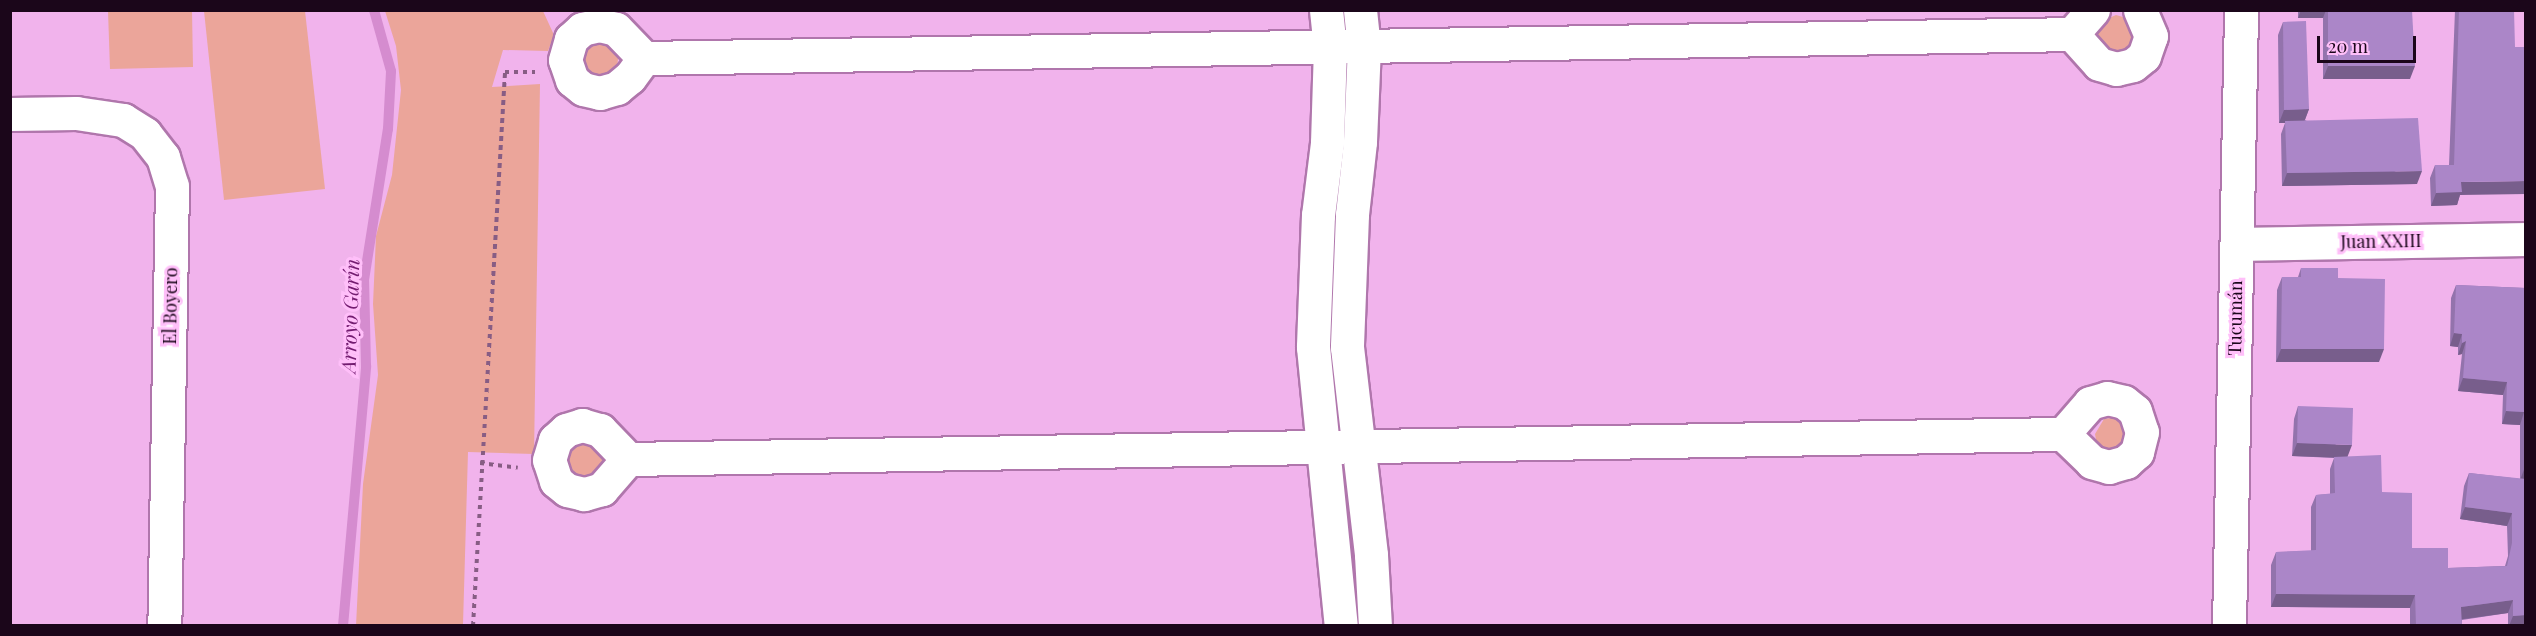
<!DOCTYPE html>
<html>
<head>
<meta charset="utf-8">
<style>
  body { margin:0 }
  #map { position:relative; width:2536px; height:636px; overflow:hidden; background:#f1b3ec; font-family:"Playfair Display",serif }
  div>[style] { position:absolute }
  .green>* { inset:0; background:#eba59a }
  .round { border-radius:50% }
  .stream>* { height:10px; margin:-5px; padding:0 5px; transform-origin:5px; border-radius:5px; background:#d58ccf }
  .path>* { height:4px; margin-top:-2px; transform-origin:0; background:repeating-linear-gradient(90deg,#875d84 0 4.5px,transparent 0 9px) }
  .roads { filter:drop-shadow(2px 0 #b076ac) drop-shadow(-2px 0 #b076ac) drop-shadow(0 2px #b076ac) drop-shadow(0 -2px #b076ac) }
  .street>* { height:33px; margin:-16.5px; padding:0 16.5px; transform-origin:16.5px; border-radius:16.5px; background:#fff }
  .wall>* { inset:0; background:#9373ac }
  .shaded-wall>* { inset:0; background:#785e8c }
  .building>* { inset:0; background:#ab86c8 }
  span { translate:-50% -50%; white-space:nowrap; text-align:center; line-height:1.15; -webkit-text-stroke:6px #ffbff9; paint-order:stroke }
  .street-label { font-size:18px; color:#1b061a }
  .water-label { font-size:20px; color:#731c70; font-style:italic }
  .frame { position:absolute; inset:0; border:12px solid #1b061a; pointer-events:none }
  .scale { position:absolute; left:2317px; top:36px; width:99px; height:27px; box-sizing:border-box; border:3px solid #1b061a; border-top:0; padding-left:8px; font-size:18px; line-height:21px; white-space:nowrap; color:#1b061a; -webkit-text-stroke:4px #ffbff9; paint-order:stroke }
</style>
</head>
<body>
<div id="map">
  <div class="green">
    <div style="clip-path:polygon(108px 11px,192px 11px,193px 67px,110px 69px)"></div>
    <div style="clip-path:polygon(204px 11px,305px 11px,325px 189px,224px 200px)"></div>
    <div style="clip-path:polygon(385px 11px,543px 11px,554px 35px,548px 51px,503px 50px,492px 87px,540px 84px,534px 454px,468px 452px,463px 625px,356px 626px,363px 484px,378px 375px,373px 304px,376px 236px,392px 175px,401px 90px,396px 46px)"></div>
    <div style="clip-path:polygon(2116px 15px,2130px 19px,2140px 39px,2114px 59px,2096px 40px,2096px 33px,2102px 21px)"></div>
    <div class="round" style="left:582px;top:41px;width:36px;height:36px"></div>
    <div style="clip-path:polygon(2117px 417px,2123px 420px,2132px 436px,2111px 455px,2097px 445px,2095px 434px,2104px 419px)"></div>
    <div class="round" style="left:568px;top:444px;width:36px;height:36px"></div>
  </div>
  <div class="stream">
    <div style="left:343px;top:626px;width:261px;rotate:-84.9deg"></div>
    <div style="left:366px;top:366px;width:86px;rotate:-91.3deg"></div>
    <div style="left:364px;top:280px;width:153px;rotate:-81deg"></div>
    <div style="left:388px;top:129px;width:58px;rotate:-87deg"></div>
    <div style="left:391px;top:71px;width:63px;rotate:-105.6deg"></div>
  </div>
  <div class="path">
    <div style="left:480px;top:463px;width:38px;rotate:7deg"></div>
    <div style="left:473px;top:626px;width:555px;rotate:-86.69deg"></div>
    <div style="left:505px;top:72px;width:30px"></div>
  </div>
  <div class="roads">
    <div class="street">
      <div style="left:1326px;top:10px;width:37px;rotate:84deg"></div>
      <div style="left:1330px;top:47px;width:96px;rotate:91.8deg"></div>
      <div style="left:1327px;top:143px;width:73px;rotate:97.1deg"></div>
      <div style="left:1318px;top:215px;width:132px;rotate:92.2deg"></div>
      <div style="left:1313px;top:347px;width:280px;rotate:84.3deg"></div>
      <div style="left:1360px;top:10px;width:36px;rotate:84deg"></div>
      <div style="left:1364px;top:46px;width:96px;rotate:92.4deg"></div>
      <div style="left:1360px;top:142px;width:73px;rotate:96.3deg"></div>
      <div style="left:1352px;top:215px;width:132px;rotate:92.2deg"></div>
      <div style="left:1347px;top:347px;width:209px;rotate:83.4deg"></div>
      <div style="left:1371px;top:555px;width:71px;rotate:86.8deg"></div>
      <div style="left:599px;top:25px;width:17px;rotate:13deg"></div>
      <div style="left:616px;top:29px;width:40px;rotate:46deg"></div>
      <div style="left:644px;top:58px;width:24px;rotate:126deg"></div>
      <div style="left:630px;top:77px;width:17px;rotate:140deg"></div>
      <div style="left:617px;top:88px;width:18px;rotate:164deg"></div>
      <div style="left:600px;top:93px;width:17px;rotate:-167deg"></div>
      <div style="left:583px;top:89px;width:14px;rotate:-141deg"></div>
      <div style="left:572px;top:80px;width:21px;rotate:-109deg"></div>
      <div style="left:565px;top:60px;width:22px;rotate:-74deg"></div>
      <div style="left:571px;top:39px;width:15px;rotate:-42deg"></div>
      <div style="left:582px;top:29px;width:17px;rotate:-13deg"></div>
      <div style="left:2072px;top:34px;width:40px;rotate:48deg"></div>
      <div style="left:2099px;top:64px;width:18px;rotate:16deg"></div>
      <div style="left:2116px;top:69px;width:17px;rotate:-13deg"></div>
      <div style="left:2133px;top:65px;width:14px;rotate:-39deg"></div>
      <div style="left:2144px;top:56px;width:21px;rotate:-71deg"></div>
      <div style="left:2151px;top:36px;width:28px;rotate:-113deg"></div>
      <div style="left:2072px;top:34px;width:32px;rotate:-49deg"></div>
      <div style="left:644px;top:58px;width:1428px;rotate:-0.96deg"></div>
      <div style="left:10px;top:114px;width:66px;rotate:-0.9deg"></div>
      <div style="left:76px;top:113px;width:48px;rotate:8.5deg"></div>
      <div style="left:123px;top:120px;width:26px;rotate:32deg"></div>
      <div style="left:145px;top:134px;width:29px;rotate:52deg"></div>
      <div style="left:163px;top:157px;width:30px;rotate:73deg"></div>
      <div style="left:172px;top:186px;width:440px;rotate:91deg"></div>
      <div style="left:2237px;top:244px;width:289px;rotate:-1deg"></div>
      <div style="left:2107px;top:398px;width:17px;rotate:13deg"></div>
      <div style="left:2124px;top:402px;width:14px;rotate:39deg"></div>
      <div style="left:2135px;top:411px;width:22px;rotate:72deg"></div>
      <div style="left:2142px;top:432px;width:21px;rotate:104deg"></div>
      <div style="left:2137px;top:452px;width:15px;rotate:138deg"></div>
      <div style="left:2126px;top:462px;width:18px;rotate:164deg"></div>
      <div style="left:2109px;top:467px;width:18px;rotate:-164deg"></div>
      <div style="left:2092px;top:462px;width:40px;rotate:-136deg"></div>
      <div style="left:2063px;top:434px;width:41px;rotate:-48.9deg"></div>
      <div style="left:2090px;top:403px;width:18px;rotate:-16deg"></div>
      <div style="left:582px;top:425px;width:19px;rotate:16deg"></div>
      <div style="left:600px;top:430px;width:40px;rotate:46deg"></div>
      <div style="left:628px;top:459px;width:40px;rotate:131deg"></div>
      <div style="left:602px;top:489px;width:19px;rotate:164deg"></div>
      <div style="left:584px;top:494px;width:17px;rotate:-167deg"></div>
      <div style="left:567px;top:490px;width:14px;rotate:-141deg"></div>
      <div style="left:556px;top:481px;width:22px;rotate:-108deg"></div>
      <div style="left:549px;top:460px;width:21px;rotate:-73deg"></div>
      <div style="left:555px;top:440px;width:15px;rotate:-42deg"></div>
      <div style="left:566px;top:430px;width:17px;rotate:-17deg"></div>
      <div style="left:628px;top:459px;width:1435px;rotate:-1deg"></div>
      <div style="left:2229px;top:626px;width:616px;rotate:-88.88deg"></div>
    </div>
  </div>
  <div class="wall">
    <div style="clip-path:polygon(2298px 10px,2412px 10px,2410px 79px,2323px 79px,2323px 18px,2298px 18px)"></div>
    <div style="clip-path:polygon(2455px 10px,2514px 10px,2457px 205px,2431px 206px,2430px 178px,2435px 165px,2449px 165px)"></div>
    <div style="clip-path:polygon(2283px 22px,2309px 109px,2305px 120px,2417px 184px,2282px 186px,2281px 134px,2285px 123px,2279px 123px,2278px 35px)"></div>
    <div style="clip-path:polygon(2301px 268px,2338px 278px,2379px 362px,2276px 362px,2277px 290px,2282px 277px,2298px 277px)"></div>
    <div style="clip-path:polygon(2526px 274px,2526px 626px,2508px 626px,2508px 613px,2462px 620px,2462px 626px,2410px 626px,2410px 608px,2271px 607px,2271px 565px,2276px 552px,2311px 551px,2311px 507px,2316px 495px,2330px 494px,2330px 469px,2334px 458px,2292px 456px,2294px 419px,2298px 406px,2382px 492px,2412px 548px,2448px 568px,2505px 566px,2508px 556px,2507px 526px,2460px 519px,2464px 486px,2469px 473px,2520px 479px,2520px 425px,2502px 424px,2503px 395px,2458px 391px,2462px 354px,2458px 355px,2458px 347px,2450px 346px,2451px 298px,2456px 285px,2525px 288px)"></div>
  </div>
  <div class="shaded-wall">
    <div style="clip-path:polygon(2301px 10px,2326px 10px,2323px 18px,2298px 18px)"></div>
    <div style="clip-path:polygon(2328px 66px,2415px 66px,2410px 79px,2323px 79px)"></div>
    <div style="clip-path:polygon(2309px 109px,2304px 122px,2285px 121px,2285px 123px,2279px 123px,2284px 110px)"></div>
    <div style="clip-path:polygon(2422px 171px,2417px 184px,2282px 186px,2287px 173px)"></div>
    <div style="clip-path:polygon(2526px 181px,2526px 194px,2460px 195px,2457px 205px,2431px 206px,2436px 193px,2461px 182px)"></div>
    <div style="clip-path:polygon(2454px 333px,2462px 334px,2458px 347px,2450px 346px)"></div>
    <div style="clip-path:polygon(2466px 341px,2462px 354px,2458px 355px,2462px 343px)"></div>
    <div style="clip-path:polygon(2281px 349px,2384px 349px,2379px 362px,2276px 362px)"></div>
    <div style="clip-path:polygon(2463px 378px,2507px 382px,2503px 395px,2458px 391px)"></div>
    <div style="clip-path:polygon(2506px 411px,2524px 412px,2520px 425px,2502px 424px)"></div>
    <div style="clip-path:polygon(2297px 443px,2352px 445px,2347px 458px,2292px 456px)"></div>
    <div style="clip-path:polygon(2525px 467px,2526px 467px,2526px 480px,2520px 480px)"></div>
    <div style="clip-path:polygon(2465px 507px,2512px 513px,2507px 526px,2460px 519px)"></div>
    <div style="clip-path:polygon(2276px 594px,2415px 595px,2410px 608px,2271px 607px)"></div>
    <div style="clip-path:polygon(2513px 600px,2508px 613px,2456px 620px,2461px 607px)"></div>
    <div style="clip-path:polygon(2526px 615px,2526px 626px,2509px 626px,2513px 616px)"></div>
  </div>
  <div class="building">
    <div style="clip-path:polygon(2328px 10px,2412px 10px,2415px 66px,2328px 66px)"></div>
    <div style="clip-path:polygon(2459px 10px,2514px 10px,2515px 47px,2526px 47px,2526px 181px,2461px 182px,2462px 192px,2436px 193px,2435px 165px,2454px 165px)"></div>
    <div style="clip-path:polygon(2306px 21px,2309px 109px,2284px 110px,2283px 22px)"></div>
    <div style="clip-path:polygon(2418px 118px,2422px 171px,2287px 173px,2285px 121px)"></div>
    <div style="clip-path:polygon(2301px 268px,2338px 268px,2338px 278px,2385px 279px,2384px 349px,2281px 349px,2282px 277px,2301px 277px)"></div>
    <div style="clip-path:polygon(2456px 285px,2526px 288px,2526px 467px,2525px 467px,2524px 412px,2506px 411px,2507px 382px,2463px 378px,2466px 341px,2462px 343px,2462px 334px,2454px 333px)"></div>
    <div style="clip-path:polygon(2298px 406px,2353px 408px,2352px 445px,2297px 443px)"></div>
    <div style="clip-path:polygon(2381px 455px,2382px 492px,2412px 493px,2412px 548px,2448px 548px,2448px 568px,2507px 566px,2512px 543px,2512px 513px,2465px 507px,2469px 473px,2526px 479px,2526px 615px,2513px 616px,2513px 600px,2461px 607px,2462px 626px,2416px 626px,2415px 595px,2276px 594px,2276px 552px,2316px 550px,2316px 495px,2335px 493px,2334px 457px)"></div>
  </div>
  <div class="street-label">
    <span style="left:2381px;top:241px;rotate:-1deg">Juan XXIII</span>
    <span style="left:170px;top:306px;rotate:-89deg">El Boyero</span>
    <span style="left:2235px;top:318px;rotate:-89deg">Tucumán</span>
  </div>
  <div class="water-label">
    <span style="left:349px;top:316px;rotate:-88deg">Arroyo Garín</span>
  </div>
  <div class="frame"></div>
  <div class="scale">20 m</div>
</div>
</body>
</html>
